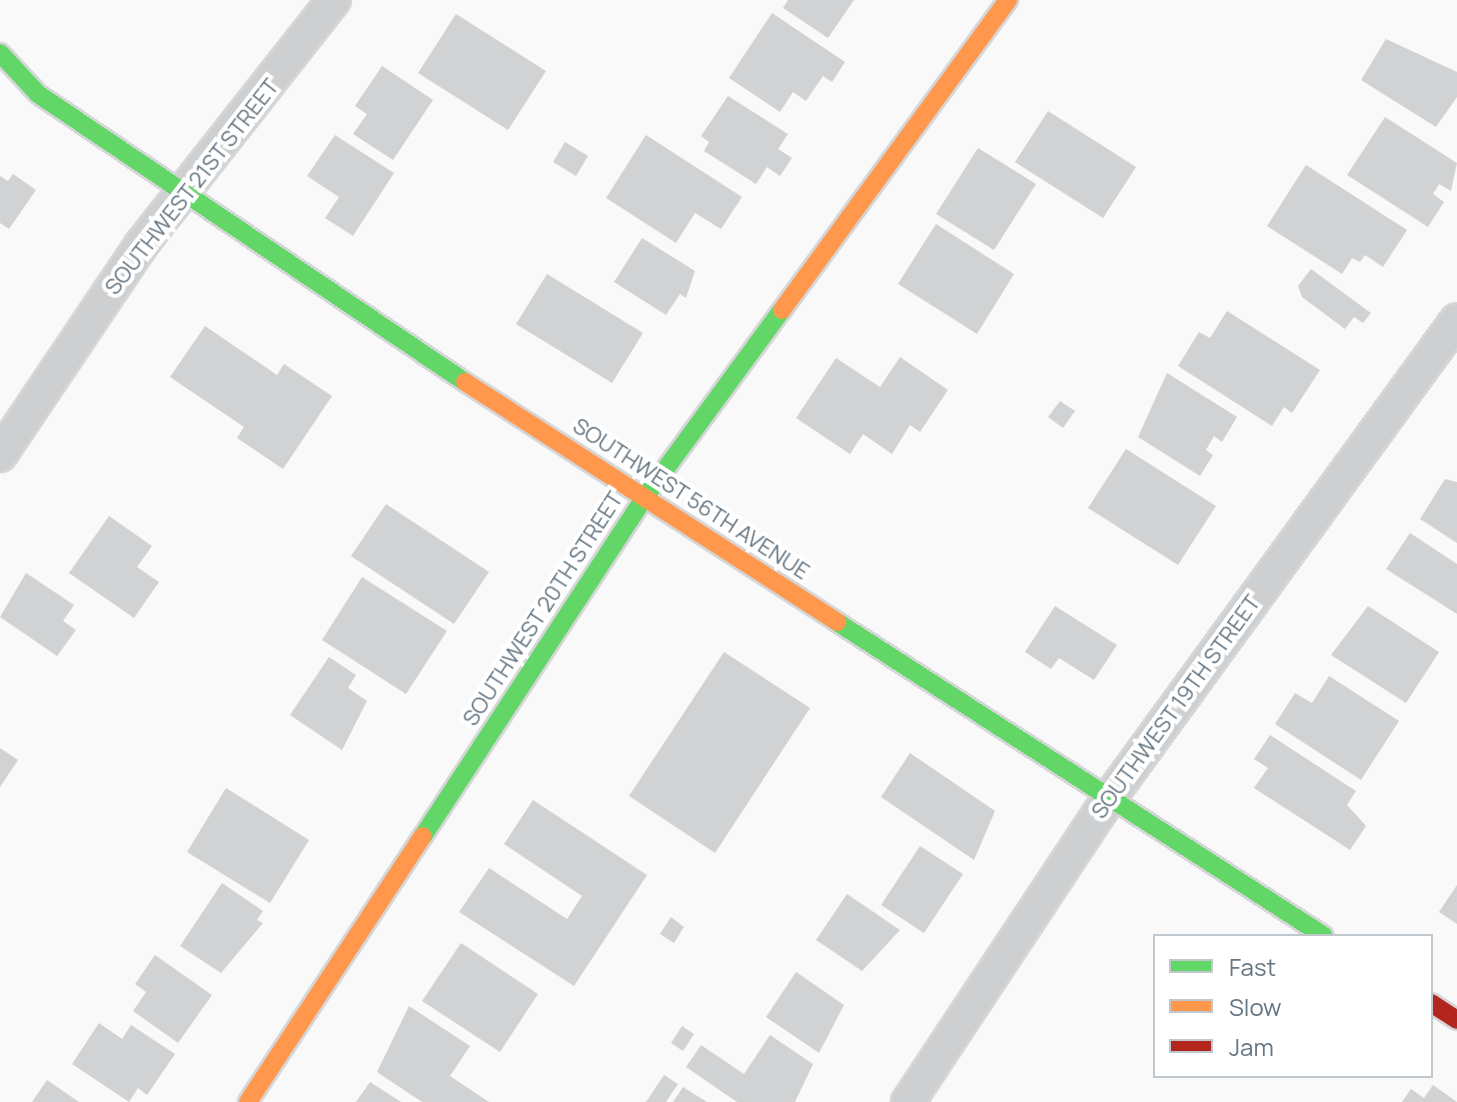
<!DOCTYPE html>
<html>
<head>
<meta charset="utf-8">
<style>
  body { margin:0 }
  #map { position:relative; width:1457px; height:1102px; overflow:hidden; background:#f9f9f9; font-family:Manrope,sans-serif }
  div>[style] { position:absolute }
  .building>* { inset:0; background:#d0d2d3 }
  .roads { filter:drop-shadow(2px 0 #d5d6d7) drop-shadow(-2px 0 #d5d6d7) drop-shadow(0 2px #d5d6d7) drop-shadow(0 -2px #d5d6d7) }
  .street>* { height:32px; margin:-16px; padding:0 16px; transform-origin:16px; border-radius:16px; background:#cecfd0 }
  .fast>* { height:18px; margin:-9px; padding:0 9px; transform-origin:9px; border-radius:9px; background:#63d668 }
  .slow>* { height:18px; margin:-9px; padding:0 9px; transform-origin:9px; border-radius:9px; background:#ff974d }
  .jam>* { height:18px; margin:-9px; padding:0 9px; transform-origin:9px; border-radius:9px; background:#b3261e }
  span { translate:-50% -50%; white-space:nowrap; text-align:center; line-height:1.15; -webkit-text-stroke:8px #fff; paint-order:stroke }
  .street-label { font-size:22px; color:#657683 }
  .legend { position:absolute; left:1153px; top:934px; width:280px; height:144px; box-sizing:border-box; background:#fff; border:2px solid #c1c8cd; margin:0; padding:10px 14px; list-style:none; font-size:24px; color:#657683 }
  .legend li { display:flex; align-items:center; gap:16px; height:40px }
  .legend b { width:40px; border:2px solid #c1c8cd }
</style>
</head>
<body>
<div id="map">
  <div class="building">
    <div style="clip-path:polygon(788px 0,854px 0,828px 38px,783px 8px)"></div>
    <div style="clip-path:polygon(772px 13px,845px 62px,832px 82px,823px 76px,806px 101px,793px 92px,780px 112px,729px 78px)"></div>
    <div style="clip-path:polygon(456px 14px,546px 71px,508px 130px,418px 73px)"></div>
    <div style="clip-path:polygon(1386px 39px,1457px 72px,1457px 97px,1436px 127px,1361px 80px)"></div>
    <div style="clip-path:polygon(382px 66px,433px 100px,393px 160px,353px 134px,367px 114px,355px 106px)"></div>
    <div style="clip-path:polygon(728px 96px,788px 134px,778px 149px,792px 158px,780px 176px,767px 167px,756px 184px,704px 151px,709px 142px,701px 136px)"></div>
    <div style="clip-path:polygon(1048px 111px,1136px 167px,1103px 218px,1015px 162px)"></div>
    <div style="clip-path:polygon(1385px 117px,1457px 163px,1451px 191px,1439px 184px,1433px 194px,1444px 202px,1428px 227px,1347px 175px)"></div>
    <div style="clip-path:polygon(335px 135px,394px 173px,353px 236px,325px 218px,339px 197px,307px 176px)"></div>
    <div style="clip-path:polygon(646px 135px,742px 197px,721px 229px,695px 213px,676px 243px,606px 198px)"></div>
    <div style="clip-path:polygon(565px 142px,588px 156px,576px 176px,553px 162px)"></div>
    <div style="clip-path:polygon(978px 148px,1036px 184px,994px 250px,936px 214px)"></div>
    <div style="clip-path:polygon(1306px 165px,1407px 230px,1383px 267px,1365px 255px,1360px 262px,1352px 258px,1342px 274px,1267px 226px)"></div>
    <div style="clip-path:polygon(13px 174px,36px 190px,9px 229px,0 223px,0 176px,8px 181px)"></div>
    <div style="clip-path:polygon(936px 224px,1014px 274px,977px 334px,898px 284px)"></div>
    <div style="clip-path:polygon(642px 238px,695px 271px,686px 298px,680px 294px,666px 315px,614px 282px)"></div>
    <div style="clip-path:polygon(1311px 269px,1371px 313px,1363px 323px,1354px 317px,1345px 329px,1302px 297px,1298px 286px)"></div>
    <div style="clip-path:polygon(547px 274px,643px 333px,612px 383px,516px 324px)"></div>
    <div style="clip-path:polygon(1227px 311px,1320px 370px,1292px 413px,1284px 407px,1272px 426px,1178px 366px,1199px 332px,1210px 338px)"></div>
    <div style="clip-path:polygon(205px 326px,277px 375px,284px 364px,332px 396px,283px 469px,237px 438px,244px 427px,170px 377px)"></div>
    <div style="clip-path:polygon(900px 357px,948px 390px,920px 432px,910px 425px,892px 454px,863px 434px,850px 454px,796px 418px,836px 358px,880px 387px)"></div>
    <div style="clip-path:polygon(1167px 373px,1237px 417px,1222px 442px,1214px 436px,1206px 450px,1213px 455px,1200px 476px,1138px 437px)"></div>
    <div style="clip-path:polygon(1060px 401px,1075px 411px,1063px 428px,1048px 417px)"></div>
    <div style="clip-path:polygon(1126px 449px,1216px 506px,1178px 565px,1088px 508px)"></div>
    <div style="clip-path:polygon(1445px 479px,1457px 482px,1457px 543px,1420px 519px)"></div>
    <div style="clip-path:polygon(386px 504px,489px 572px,454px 624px,351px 556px)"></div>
    <div style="clip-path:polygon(109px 516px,152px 546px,137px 567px,159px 582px,134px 618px,69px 573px)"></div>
    <div style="clip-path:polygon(1410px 533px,1457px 564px,1457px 614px,1386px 569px)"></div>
    <div style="clip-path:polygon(26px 573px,74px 605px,63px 621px,76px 630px,57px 656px,0 617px)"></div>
    <div style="clip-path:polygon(362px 577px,447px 631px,406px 694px,322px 640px)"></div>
    <div style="clip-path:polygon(1055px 606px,1117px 645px,1094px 680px,1059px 658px,1051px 669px,1025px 652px)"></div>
    <div style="clip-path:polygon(1368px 606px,1439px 652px,1406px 703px,1331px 655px)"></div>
    <div style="clip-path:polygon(724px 652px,810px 708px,715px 853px,629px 796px)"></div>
    <div style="clip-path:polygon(329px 657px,356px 675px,348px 688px,367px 701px,342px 750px,290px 715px)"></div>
    <div style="clip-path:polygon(1329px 676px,1399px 721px,1361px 780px,1275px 724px,1295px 693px,1312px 703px)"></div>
    <div style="clip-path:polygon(1270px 735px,1356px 791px,1347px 805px,1366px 826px,1350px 850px,1254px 788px,1268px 768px,1254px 759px)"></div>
    <div style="clip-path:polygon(0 748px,18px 760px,0 787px)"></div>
    <div style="clip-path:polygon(910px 753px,995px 811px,974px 860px,881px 797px)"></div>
    <div style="clip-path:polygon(226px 788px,309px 840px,270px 903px,187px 852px)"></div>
    <div style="clip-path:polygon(533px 800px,647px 875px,574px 986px,459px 912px,489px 868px,567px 919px,582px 896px,504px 844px)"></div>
    <div style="clip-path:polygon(920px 846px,963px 874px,924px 933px,881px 905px)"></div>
    <div style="clip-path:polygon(222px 883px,263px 911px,257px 920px,263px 923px,221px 973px,180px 946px)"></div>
    <div style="clip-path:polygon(1457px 885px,1457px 924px,1439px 912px)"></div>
    <div style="clip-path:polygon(847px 894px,900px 930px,862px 971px,816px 940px)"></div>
    <div style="clip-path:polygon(671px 917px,684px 927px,674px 943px,660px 934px)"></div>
    <div style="clip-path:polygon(461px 943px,538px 994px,500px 1052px,422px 1001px)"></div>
    <div style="clip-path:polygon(155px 955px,212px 995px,178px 1043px,133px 1011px,146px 992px,135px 984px)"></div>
    <div style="clip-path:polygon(796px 972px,844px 1005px,819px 1053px,766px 1017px)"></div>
    <div style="clip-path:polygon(409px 1006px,470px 1046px,450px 1076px,489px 1102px,422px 1102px,377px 1072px)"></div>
    <div style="clip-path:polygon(99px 1023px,122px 1039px,131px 1025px,175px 1054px,147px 1095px,138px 1088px,129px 1102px,72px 1064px)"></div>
    <div style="clip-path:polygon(682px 1026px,694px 1034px,683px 1051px,671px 1043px)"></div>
    <div style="clip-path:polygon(770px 1035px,813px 1064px,795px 1102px,737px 1102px,686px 1067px,701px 1045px,744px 1074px)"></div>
    <div style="clip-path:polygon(664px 1075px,678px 1084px,666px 1102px,646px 1102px)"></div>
    <div style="clip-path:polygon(47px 1080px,79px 1102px,32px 1102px)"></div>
    <div style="clip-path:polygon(370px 1082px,401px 1102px,356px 1102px)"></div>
    <div style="clip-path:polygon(1433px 1085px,1457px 1102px,1402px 1102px,1411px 1089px,1424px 1098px)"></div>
    <div style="clip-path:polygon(683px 1087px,707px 1102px,673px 1102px)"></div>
  </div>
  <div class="roads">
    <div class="street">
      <div style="left:0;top:455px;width:253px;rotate:-56.1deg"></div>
      <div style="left:141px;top:245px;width:312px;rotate:-51.8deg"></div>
      <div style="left:908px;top:1102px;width:362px;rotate:-56.5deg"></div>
      <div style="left:1108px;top:800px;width:593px;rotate:-53.98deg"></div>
    </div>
    <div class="fast">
      <div style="left:0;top:53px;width:56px;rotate:47.2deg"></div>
      <div style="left:38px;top:94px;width:515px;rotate:34deg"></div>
      <div style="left:837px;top:622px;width:579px;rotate:32.81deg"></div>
      <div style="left:423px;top:836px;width:405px;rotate:-56.8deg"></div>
      <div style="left:645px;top:497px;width:232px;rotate:-53.8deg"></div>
    </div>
    <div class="slow">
      <div style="left:782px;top:310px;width:384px;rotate:-53.9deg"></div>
      <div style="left:465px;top:382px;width:443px;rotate:32.8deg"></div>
      <div style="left:248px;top:1102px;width:318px;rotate:-56.7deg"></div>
    </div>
    <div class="jam">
      <div style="left:1431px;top:1003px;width:31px;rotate:33deg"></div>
    </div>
  </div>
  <div class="street-label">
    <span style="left:192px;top:187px;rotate:-52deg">SOUTHWEST 21ST STREET</span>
    <span style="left:691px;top:499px;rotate:33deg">SOUTHWEST 56TH AVENUE</span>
    <span style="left:543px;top:609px;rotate:-57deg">SOUTHWEST 20TH STREET</span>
    <span style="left:1176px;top:707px;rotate:-54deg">SOUTHWEST 19TH STREET</span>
  </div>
  <ul class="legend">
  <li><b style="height:10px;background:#63d668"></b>Fast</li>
  <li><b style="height:10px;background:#ff974d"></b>Slow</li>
  <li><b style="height:10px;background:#b3261e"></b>Jam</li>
  </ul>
</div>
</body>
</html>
